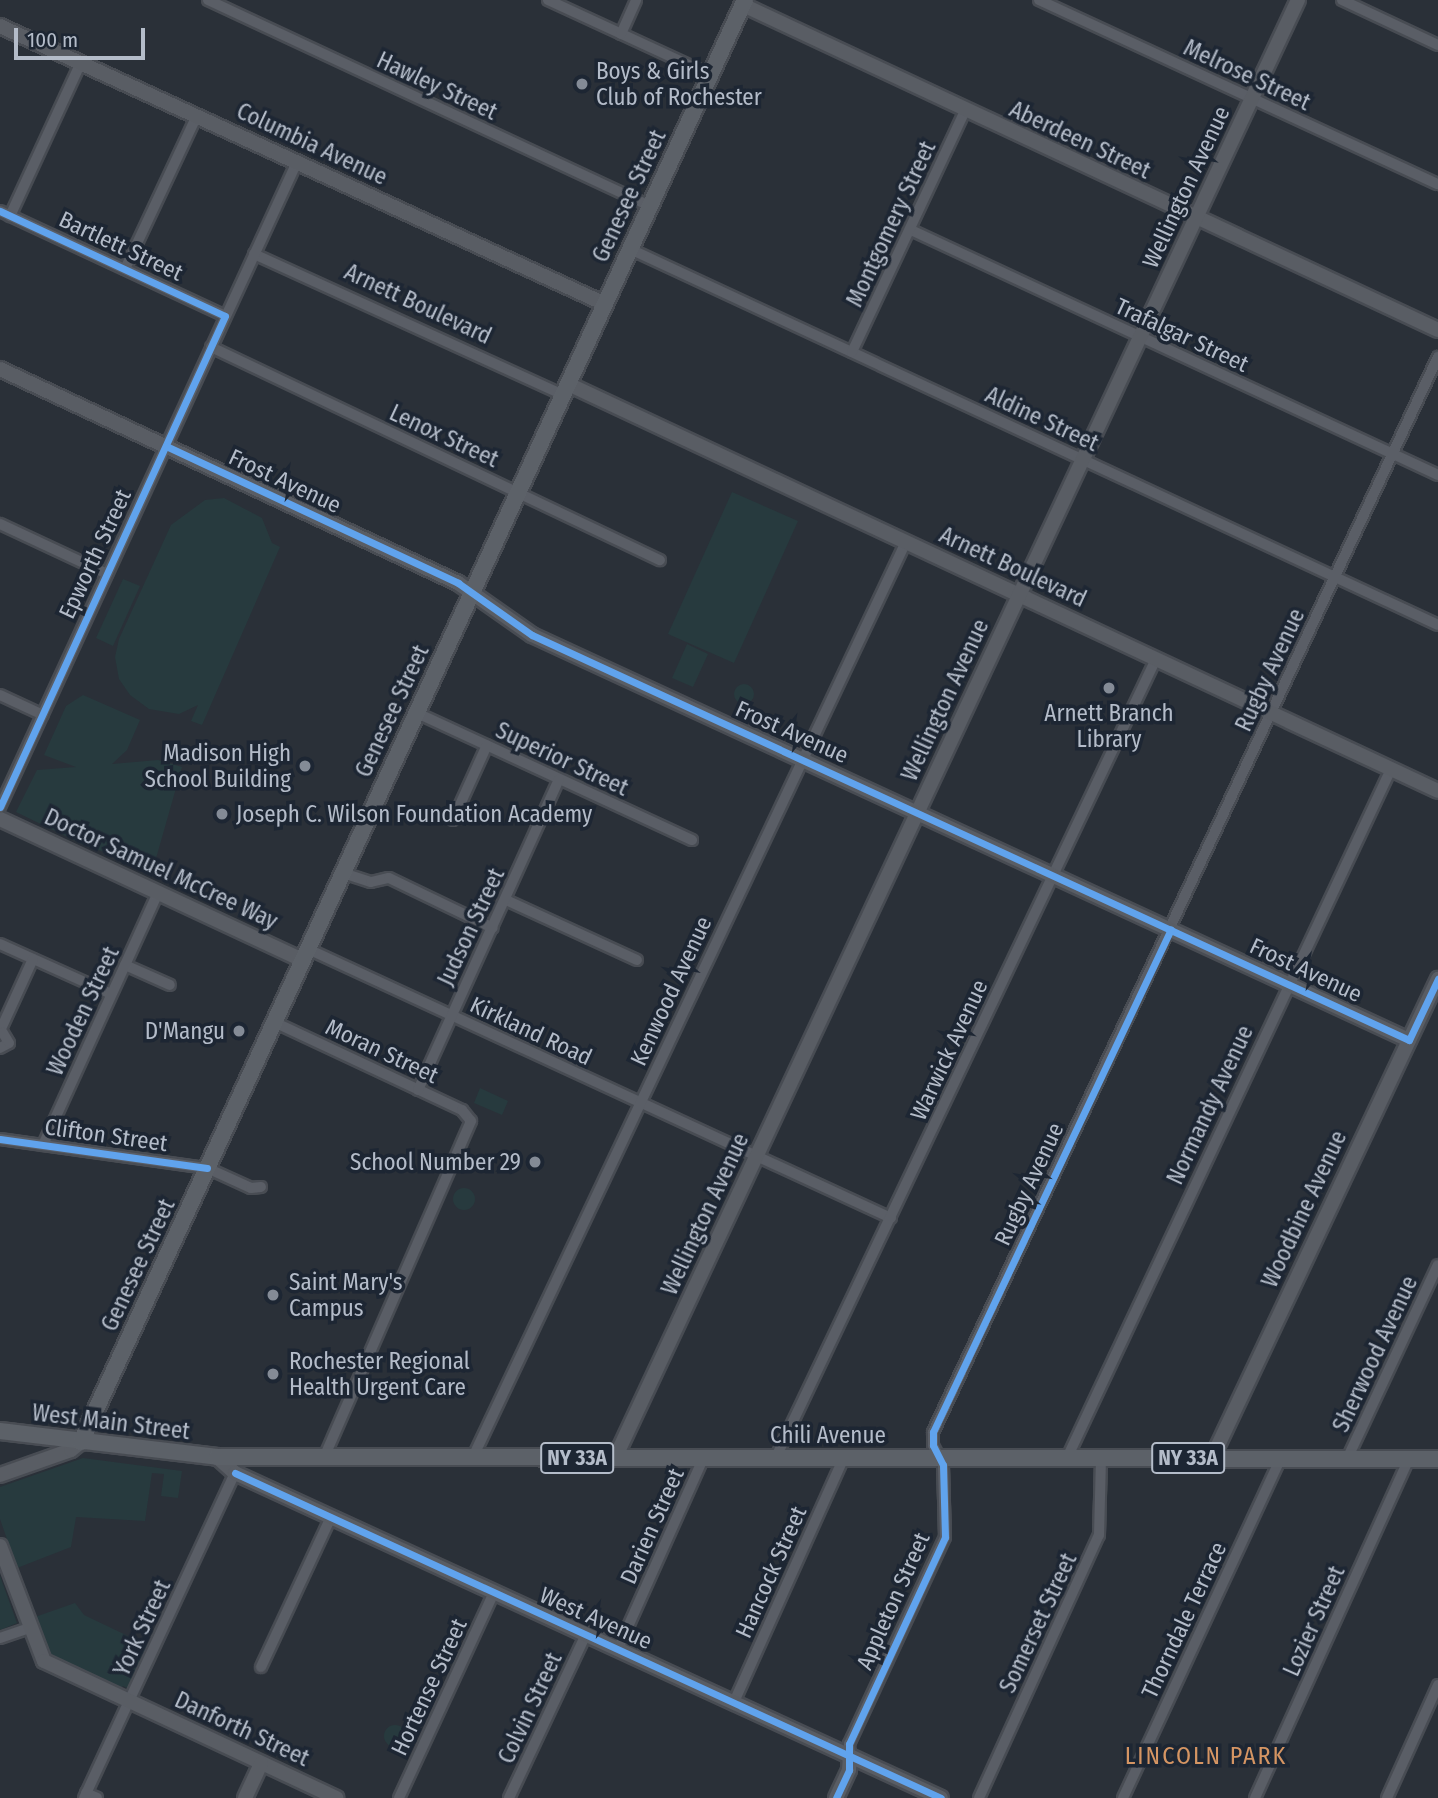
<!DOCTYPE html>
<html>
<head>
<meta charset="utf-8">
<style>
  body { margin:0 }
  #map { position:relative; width:1438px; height:1798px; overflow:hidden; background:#2a3038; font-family:"Fira Sans Condensed",sans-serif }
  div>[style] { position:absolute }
  .green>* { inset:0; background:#273a3e }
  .round { border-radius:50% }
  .roads { filter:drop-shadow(2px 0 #484c53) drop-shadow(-2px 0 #484c53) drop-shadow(0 2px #484c53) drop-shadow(0 -2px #484c53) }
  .street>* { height:10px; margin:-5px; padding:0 5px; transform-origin:5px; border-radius:5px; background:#5a5e66 }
  .secondary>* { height:14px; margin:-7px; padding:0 7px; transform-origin:7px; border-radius:7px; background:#595d64 }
  .primary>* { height:16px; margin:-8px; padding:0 8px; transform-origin:8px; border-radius:8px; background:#5c6168 }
  .cycleway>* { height:7px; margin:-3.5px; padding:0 3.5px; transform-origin:3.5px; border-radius:3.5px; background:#60a3ed }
  .dots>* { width:19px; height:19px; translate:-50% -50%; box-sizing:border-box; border:4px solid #1d2633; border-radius:50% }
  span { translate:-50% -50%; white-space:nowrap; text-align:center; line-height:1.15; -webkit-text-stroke:7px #1d2633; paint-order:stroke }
  .shield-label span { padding:2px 5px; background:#1d2633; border:2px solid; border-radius:5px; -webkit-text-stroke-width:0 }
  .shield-label { font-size:21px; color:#b4bcc9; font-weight:700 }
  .poi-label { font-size:23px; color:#b4bcc9 }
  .left { translate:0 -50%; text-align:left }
  .right { translate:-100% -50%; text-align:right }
  .street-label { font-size:23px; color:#b4bcc9 }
  .neighbourhood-label { font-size:24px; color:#d59563; letter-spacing:2px }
  .scale { position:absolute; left:14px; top:28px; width:131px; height:32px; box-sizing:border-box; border:4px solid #b4bcc9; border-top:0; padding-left:9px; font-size:21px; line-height:24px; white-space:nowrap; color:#b4bcc9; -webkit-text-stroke:5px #1d2633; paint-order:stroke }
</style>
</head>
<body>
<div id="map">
  <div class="green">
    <div style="clip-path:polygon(732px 492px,798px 521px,734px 663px,668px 634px)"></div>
    <div style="clip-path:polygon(224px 498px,262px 518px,272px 543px,280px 547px,202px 725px,191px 721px,198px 705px,179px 714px,149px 709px,130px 695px,119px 679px,115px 657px,119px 639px,171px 525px,205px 500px)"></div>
    <div style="clip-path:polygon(123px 579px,140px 586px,113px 646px,96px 638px)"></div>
    <div style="clip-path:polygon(687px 644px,708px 654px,693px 687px,672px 678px)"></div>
    <div class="round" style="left:734px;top:684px;width:20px;height:20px"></div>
    <div style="clip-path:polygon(83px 695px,140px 720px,127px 750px,112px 764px,158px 760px,182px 767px,155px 862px,139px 863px,86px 846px,16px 812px,37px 770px,76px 767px,44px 755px,66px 706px)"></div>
    <div style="clip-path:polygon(480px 1088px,508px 1101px,502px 1115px,474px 1103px)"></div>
    <div class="round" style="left:453px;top:1188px;width:22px;height:22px"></div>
    <div style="clip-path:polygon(83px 1458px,182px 1471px,178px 1498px,161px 1496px,164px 1474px,152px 1473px,145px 1521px,76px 1517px,71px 1547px,17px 1568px,0 1519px,0 1487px)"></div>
    <div style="clip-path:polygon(0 1576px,17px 1623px,0 1630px)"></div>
    <div style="clip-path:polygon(75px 1603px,84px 1615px,149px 1646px,129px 1689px,123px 1686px,119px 1690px,49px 1657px,35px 1617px)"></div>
    <div class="round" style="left:384px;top:1725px;width:22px;height:22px"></div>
  </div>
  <div class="roads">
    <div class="street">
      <div style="left:208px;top:0;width:488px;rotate:25deg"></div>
      <div style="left:548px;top:0;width:179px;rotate:24.8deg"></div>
      <div style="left:1039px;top:0;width:439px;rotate:24.8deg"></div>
      <div style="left:1342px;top:0;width:106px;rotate:25.1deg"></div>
      <div style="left:621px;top:34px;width:37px;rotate:-66deg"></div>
      <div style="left:0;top:211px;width:248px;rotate:25deg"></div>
      <div style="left:10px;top:216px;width:170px;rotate:-65.2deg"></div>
      <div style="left:911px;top:230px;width:581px;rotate:24.93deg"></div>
      <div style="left:630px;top:249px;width:891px;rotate:24.95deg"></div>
      <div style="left:254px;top:254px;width:340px;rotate:24.5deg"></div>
      <div style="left:125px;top:269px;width:170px;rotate:-64.9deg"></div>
      <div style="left:211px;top:347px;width:497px;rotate:25.4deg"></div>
      <div style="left:852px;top:352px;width:266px;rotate:-64.9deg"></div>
      <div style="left:0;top:524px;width:118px;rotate:25deg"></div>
      <div style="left:0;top:695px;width:47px;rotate:24.9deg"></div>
      <div style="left:417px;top:713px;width:303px;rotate:24.8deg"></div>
      <div style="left:0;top:807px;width:710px;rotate:-65.28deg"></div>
      <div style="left:453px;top:820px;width:82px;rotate:-65.6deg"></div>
      <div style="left:343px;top:873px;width:29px;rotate:18deg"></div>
      <div style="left:371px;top:882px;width:18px;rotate:-13deg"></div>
      <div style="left:389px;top:878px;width:115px;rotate:25.7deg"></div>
      <div style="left:506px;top:900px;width:144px;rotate:24.6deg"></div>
      <div style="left:0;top:944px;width:122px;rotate:24.2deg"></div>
      <div style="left:308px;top:949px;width:642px;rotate:24.77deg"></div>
      <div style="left:125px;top:965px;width:49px;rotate:24deg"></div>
      <div style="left:274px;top:1022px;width:208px;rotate:25.1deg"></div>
      <div style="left:462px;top:1110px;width:14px;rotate:51deg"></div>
      <div style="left:471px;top:1121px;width:367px;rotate:113.6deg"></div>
      <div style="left:0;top:1031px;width:79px;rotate:-65.4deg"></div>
      <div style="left:0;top:1048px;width:10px;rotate:-29deg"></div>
      <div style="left:9px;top:1043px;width:12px;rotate:-121deg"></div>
      <div style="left:418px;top:1090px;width:341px;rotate:-65.6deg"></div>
      <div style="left:0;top:1139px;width:209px;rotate:8deg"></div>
      <div style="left:207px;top:1168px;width:48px;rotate:24.4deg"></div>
      <div style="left:251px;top:1188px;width:10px;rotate:-6deg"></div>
      <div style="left:43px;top:1145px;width:277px;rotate:-65.5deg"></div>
      <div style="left:473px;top:1457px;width:1012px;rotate:-64.68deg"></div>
      <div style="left:776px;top:1457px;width:884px;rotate:-64.54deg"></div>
      <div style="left:1067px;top:1458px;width:761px;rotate:-64.81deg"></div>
      <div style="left:1347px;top:1459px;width:214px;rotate:-64.9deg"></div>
      <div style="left:0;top:1638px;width:31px;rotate:-19deg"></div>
      <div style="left:618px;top:1649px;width:210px;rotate:-65.9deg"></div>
      <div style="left:261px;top:1667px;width:166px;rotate:-65deg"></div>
      <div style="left:734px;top:1702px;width:269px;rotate:-65.8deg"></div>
      <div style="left:850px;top:1756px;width:12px;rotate:-95deg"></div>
      <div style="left:849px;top:1744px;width:228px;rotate:-65.1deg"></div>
      <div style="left:945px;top:1537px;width:72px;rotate:-91.6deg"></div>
      <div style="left:943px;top:1465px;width:22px;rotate:-117deg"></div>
      <div style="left:933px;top:1445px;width:13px;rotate:-90deg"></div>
      <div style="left:933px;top:1432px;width:1188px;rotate:-64.84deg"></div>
      <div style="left:86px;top:1793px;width:12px;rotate:24deg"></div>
      <div style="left:84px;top:1798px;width:358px;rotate:-65.1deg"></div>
      <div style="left:399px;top:1798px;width:227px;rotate:-65.2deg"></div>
      <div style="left:509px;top:1798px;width:181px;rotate:-64.8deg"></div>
      <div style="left:979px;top:1798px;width:289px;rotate:-65.5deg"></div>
      <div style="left:1099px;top:1535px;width:77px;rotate:-88.5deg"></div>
      <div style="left:1123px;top:1798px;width:375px;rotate:-65.1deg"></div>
      <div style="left:1255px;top:1798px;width:372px;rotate:-65.6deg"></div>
      <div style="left:1387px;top:1798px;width:124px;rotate:-65.7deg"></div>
    </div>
    <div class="secondary">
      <div style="left:743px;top:5px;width:767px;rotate:25.06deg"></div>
      <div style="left:0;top:26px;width:666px;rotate:24.68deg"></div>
      <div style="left:0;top:369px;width:506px;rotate:25.04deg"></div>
      <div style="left:458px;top:583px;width:90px;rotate:35.1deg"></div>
      <div style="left:532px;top:635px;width:966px;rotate:24.79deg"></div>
      <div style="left:568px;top:384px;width:960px;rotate:25.07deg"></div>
      <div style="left:0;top:819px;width:334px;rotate:25deg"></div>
      <div style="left:217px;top:1457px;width:24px;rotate:42deg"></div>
      <div style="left:235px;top:1473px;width:777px;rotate:24.72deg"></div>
      <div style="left:615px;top:1458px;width:1610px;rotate:-64.9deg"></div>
      <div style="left:1212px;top:1458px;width:530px;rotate:-64.74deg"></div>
      <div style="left:0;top:1475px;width:75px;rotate:-19.4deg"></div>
      <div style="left:71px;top:1450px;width:13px;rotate:-39deg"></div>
      <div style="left:0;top:1546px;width:123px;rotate:69.1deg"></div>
      <div style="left:44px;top:1661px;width:323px;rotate:25.1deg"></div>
      <div style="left:245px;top:1798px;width:38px;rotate:-65deg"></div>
      <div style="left:836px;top:1798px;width:31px;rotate:-65deg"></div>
      <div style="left:849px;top:1770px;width:14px;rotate:-86deg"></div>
    </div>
    <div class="primary">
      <div style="left:0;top:1431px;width:219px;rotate:6.8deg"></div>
      <div style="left:217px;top:1457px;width:1221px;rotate:0.09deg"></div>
      <div style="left:81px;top:1442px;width:1588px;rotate:-65.28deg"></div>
    </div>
  </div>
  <div class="cycleway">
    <div style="left:0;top:211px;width:248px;rotate:25deg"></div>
    <div style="left:225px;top:316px;width:540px;rotate:114.62deg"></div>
    <div style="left:166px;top:446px;width:323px;rotate:25.1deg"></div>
    <div style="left:458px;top:583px;width:90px;rotate:35.1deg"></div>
    <div style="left:532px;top:635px;width:966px;rotate:24.79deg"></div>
    <div style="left:1409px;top:1040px;width:68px;rotate:-64.6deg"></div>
    <div style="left:0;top:1139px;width:209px;rotate:8deg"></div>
    <div style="left:235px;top:1473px;width:777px;rotate:24.72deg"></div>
    <div style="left:836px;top:1798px;width:31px;rotate:-65deg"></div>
    <div style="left:849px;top:1770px;width:26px;rotate:-90deg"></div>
    <div style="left:849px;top:1744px;width:228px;rotate:-65.1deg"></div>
    <div style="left:945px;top:1537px;width:72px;rotate:-91.6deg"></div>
    <div style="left:943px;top:1465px;width:22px;rotate:-117deg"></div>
    <div style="left:933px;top:1445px;width:13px;rotate:-90deg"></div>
    <div style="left:933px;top:1432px;width:556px;rotate:-64.68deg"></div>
  </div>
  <div class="dots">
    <div style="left:582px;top:84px;background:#848b96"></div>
    <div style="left:1109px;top:688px;background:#848b96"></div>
    <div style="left:305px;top:766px;background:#848b96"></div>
    <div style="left:222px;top:814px;background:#848b96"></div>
    <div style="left:239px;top:1031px;background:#848b96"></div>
    <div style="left:535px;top:1162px;background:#848b96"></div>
    <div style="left:273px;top:1295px;background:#848b96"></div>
    <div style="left:273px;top:1374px;background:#848b96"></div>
  </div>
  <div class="shield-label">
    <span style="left:577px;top:1458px">NY 33A</span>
    <span style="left:1188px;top:1458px">NY 33A</span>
  </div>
  <div class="poi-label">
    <span class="left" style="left:596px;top:84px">Boys &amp; Girls<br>Club of Rochester</span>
    <span style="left:1109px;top:726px">Arnett Branch<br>Library</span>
    <span class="right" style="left:291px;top:766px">Madison High<br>School Building</span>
    <span class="left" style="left:236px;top:814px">Joseph C. Wilson Foundation Academy</span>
    <span class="right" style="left:225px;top:1031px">D'Mangu</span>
    <span class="right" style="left:521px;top:1162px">School Number 29</span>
    <span class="left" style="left:289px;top:1295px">Saint Mary's<br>Campus</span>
    <span class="left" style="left:289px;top:1374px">Rochester Regional<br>Health Urgent Care</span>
  </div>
  <div class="street-label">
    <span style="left:1247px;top:75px;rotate:25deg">Melrose Street</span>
    <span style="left:437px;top:86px;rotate:25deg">Hawley Street</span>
    <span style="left:1080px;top:140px;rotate:25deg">Aberdeen Street</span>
    <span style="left:312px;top:144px;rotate:25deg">Columbia Avenue</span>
    <span style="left:1186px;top:187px;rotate:-65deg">Wellington Avenue</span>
    <span style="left:629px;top:196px;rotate:-65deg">Genesee Street</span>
    <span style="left:891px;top:224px;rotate:-65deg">Montgomery Street</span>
    <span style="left:121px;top:246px;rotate:25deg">Bartlett Street</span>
    <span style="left:418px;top:304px;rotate:25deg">Arnett Boulevard</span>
    <span style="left:1182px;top:335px;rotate:25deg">Trafalgar Street</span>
    <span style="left:1042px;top:419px;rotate:25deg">Aldine Street</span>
    <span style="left:444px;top:436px;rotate:25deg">Lenox Street</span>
    <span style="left:285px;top:481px;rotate:25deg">Frost Avenue</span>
    <span style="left:95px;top:554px;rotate:-65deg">Epworth Street</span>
    <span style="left:1013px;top:567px;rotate:25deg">Arnett Boulevard</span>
    <span style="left:1270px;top:670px;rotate:-65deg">Rugby Avenue</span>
    <span style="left:945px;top:700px;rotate:-65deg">Wellington Avenue</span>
    <span style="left:392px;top:711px;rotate:-65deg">Genesee Street</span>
    <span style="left:792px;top:732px;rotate:24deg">Frost Avenue</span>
    <span style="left:562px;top:759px;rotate:25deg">Superior Street</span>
    <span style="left:161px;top:869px;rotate:25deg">Doctor Samuel McCree Way</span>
    <span style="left:471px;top:927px;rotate:-65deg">Judson Street</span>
    <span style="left:1306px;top:970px;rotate:25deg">Frost Avenue</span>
    <span style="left:671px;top:991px;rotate:-65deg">Kenwood Avenue</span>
    <span style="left:83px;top:1011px;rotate:-65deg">Wooden Street</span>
    <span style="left:531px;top:1031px;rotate:25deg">Kirkland Road</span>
    <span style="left:949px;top:1050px;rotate:-65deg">Warwick Avenue</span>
    <span style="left:382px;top:1051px;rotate:25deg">Moran Street</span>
    <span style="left:1210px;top:1105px;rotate:-65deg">Normandy Avenue</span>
    <span style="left:106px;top:1135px;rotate:8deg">Clifton Street</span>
    <span style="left:1029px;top:1184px;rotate:-65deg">Rugby Avenue</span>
    <span style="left:1304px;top:1209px;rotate:-65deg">Woodbine Avenue</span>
    <span style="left:705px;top:1214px;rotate:-65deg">Wellington Avenue</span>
    <span style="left:138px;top:1265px;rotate:-65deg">Genesee Street</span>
    <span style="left:1375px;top:1354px;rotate:-65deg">Sherwood Avenue</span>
    <span style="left:111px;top:1422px;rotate:7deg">West Main Street</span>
    <span style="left:828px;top:1435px">Chili Avenue</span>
    <span style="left:652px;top:1526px;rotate:-66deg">Darien Street</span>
    <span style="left:771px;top:1572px;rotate:-66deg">Hancock Street</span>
    <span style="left:893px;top:1601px;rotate:-66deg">Appleton Street</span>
    <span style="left:596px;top:1618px;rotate:24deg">West Avenue</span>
    <span style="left:1184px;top:1620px;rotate:-65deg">Thorndale Terrace</span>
    <span style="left:1314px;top:1621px;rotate:-66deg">Lozier Street</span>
    <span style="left:1038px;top:1623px;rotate:-65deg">Somerset Street</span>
    <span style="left:142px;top:1628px;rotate:-65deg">York Street</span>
    <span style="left:429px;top:1687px;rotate:-65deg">Hortense Street</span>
    <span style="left:530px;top:1708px;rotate:-65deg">Colvin Street</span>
    <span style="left:242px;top:1729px;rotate:25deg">Danforth Street</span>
  </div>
  <div class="neighbourhood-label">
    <span style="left:1206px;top:1757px">LINCOLN PARK</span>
  </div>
  <div class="scale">100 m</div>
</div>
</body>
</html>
